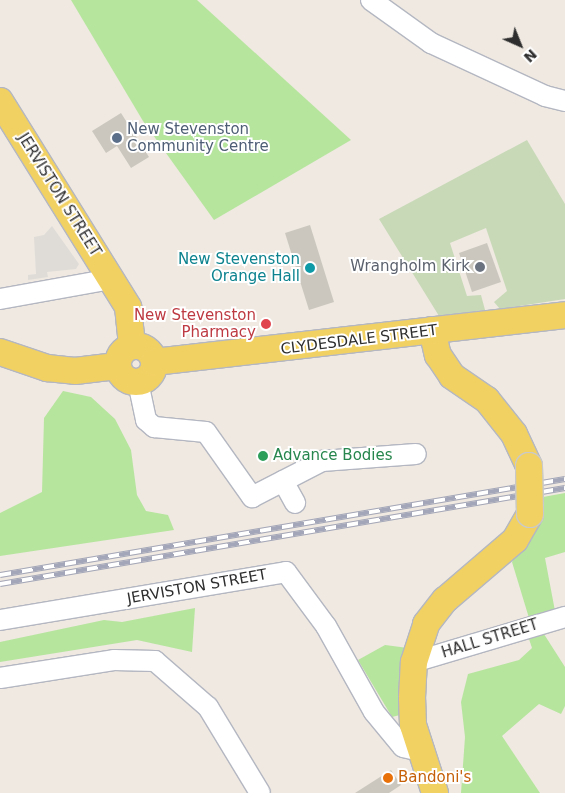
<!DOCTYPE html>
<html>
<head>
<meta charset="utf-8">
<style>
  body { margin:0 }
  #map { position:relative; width:565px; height:793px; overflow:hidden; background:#efe9e1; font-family:"DejaVu Sans",sans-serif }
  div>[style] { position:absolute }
  .green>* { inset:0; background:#b6e59e }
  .cemetery>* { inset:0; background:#c8d9b8 }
  .plaza>* { inset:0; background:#dfdcd8 }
  .building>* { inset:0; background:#cbc7bf }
  .roads { filter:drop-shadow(1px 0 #b4b7c1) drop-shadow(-1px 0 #b4b7c1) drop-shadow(0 1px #b4b7c1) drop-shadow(0 -1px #b4b7c1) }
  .minor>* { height:20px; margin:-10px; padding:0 10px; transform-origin:10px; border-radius:10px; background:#fff }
  .major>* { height:26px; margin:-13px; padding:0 13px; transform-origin:13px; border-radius:13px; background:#f2d163 }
  .major>.ring { margin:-13px; padding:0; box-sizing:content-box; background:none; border:26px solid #f2d163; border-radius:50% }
  .rail>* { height:5.5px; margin-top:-2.75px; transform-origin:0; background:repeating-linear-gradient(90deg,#fff 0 11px,#a3a6b8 0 22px); box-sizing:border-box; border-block:1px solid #a3a6b8 }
  .bridges { filter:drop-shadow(1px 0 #c9c9c9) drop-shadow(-1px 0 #c9c9c9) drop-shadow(0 1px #c9c9c9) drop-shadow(0 -1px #c9c9c9) }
  .major-bridge>* { height:26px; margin:-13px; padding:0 13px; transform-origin:13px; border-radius:13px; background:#f2d163 }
  .dots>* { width:14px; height:14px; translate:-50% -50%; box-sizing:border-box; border:2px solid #fff; border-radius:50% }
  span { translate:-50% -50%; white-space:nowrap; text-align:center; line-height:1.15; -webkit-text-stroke:4px #fff; paint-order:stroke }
  .service-label { font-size:15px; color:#4e5e75 }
  .left { translate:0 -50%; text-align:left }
  .street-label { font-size:15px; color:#2e2e2e }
  .culture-label { font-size:15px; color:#0d838f }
  .right { translate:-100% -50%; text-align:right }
  .worship-label { font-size:15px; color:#5b616d }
  .health-label { font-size:15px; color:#be3a42 }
  .leisure-label { font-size:15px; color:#27864d }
  .food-label { font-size:15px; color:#c56008 }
  .north { position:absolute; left:495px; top:20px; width:50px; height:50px; -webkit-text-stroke:4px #fff; paint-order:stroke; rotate:136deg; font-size:14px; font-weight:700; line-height:20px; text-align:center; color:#2e2e2e }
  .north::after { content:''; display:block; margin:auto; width:18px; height:22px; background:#2e2e2e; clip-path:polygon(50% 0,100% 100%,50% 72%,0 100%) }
</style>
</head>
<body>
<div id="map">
  <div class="green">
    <div style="clip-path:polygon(71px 0,197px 0,351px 140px,214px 220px,143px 121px)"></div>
    <div style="clip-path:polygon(63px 391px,91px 397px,115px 419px,131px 450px,137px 495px,146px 511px,168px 515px,174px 530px,0 556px,0 513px,42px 492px,44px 418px)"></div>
    <div style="clip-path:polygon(565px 493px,565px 552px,545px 558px,555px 611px,529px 618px,512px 562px,541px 516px,543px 497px)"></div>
    <div style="clip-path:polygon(195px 608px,192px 652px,137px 640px,0 662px,0 642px,104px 620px,122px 622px)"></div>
    <div style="clip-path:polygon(542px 631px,565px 667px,565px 706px,561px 714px,539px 704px,502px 736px,540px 793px,461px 793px,465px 737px,461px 702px,468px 674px,519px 660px,532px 648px,528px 636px)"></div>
    <div style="clip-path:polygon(385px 645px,408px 648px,400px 715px,392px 717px,358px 660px)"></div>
  </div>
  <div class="cemetery">
    <div style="clip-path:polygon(527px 140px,565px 204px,565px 299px,500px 309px,494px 302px,507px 291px,486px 228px,450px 243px,467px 296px,481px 295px,485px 310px,439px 316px,379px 219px)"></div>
  </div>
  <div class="plaza">
    <div style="clip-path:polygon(52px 226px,79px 264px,76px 269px,47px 272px,48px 277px,28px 280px,28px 275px,36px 274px,34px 237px,44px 235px)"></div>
  </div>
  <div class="building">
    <div style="clip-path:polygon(121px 113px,149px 157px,131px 168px,117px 146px,106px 153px,92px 131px)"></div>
    <div style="clip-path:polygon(310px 225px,334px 302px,309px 310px,285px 233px)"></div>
    <div style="clip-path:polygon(487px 243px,501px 282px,472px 292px,459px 253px)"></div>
    <div style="clip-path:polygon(391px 770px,401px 785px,389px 793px,355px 793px)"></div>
  </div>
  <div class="roads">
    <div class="minor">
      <div style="left:371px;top:0;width:74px;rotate:35.6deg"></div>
      <div style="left:431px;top:43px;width:126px;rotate:24.9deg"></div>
      <div style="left:545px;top:96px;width:21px;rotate:14deg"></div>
      <div style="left:0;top:299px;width:113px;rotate:-10.2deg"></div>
      <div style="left:138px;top:382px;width:39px;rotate:78deg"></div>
      <div style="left:146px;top:420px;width:11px;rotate:41deg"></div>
      <div style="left:154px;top:427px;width:52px;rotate:5.5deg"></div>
      <div style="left:206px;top:432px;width:80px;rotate:54.7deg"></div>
      <div style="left:252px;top:497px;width:79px;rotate:-27.2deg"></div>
      <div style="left:322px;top:461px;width:94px;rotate:-4.3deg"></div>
      <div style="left:283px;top:481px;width:25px;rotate:61deg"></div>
      <div style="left:0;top:620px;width:290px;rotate:-9.5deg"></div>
      <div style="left:286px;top:572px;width:67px;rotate:53.5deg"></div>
      <div style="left:326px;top:626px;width:98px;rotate:60.8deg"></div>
      <div style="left:374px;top:712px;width:45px;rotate:50.4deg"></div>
      <div style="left:403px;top:747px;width:17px;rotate:13deg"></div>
      <div style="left:414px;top:662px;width:158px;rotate:-16.6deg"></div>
      <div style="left:0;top:678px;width:115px;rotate:-9deg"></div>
      <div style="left:114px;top:660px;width:41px;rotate:1.4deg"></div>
      <div style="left:155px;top:661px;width:70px;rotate:41deg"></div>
      <div style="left:208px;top:707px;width:100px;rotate:58.8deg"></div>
    </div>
    <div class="major">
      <div style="left:0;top:101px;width:243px;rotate:58.1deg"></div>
      <div style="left:128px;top:307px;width:39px;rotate:84deg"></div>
      <div style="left:432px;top:330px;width:26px;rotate:77deg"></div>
      <div style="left:438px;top:355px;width:25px;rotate:56deg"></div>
      <div style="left:452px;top:376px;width:42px;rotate:34.4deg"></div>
      <div style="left:487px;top:400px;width:43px;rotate:51.5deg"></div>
      <div style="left:514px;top:434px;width:35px;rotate:65deg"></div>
      <div class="ring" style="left:118px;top:346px;width:10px;height:10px"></div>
      <div style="left:0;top:352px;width:50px;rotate:18.8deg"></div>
      <div style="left:47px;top:368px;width:28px;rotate:6deg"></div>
      <div style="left:75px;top:371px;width:42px;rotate:-6.8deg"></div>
      <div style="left:154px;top:362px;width:414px;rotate:-6.5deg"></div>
      <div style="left:435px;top:793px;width:71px;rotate:-107.9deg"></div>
      <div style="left:413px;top:725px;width:27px;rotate:-92deg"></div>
      <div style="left:412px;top:698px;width:36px;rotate:-87deg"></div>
      <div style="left:414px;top:662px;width:40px;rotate:-72deg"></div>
      <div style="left:426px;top:624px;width:31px;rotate:-52deg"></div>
      <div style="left:445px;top:600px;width:92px;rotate:-40.6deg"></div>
      <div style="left:515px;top:540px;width:30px;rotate:-60deg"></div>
    </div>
  </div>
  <div class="rail">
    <div style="left:0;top:575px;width:573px;rotate:-9.64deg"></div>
    <div style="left:0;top:584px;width:573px;rotate:-9.64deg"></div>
  </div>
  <div class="bridges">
    <div class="major-bridge">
      <div style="left:529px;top:466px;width:48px;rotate:88.8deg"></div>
    </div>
  </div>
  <div class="dots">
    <div style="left:117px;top:138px;background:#5c6f8a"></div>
    <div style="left:480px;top:267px;background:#6b7280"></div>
    <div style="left:310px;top:268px;background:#0f9aa8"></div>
    <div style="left:266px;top:324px;background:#e0444e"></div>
    <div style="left:263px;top:456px;background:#2e9e5b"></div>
    <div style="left:388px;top:778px;background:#e8710a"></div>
  </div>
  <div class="service-label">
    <span class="left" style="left:127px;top:138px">New Stevenston<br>Community Centre</span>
  </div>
  <div class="street-label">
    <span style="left:59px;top:195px;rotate:58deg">JERVISTON STREET</span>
    <span style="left:359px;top:340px;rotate:-7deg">CLYDESDALE STREET</span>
    <span style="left:197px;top:587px;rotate:-10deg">JERVISTON STREET</span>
    <span style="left:490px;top:639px;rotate:-17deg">HALL STREET</span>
  </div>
  <div class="culture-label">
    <span class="right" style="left:300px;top:268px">New Stevenston<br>Orange Hall</span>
  </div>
  <div class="worship-label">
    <span class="right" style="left:470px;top:267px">Wrangholm Kirk</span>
  </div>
  <div class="health-label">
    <span class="right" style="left:256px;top:324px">New Stevenston<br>Pharmacy</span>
  </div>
  <div class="leisure-label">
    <span class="left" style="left:273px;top:456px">Advance Bodies</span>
  </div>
  <div class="food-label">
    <span class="left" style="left:398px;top:778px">Bandoni's</span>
  </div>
  <div class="north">N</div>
</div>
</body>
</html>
